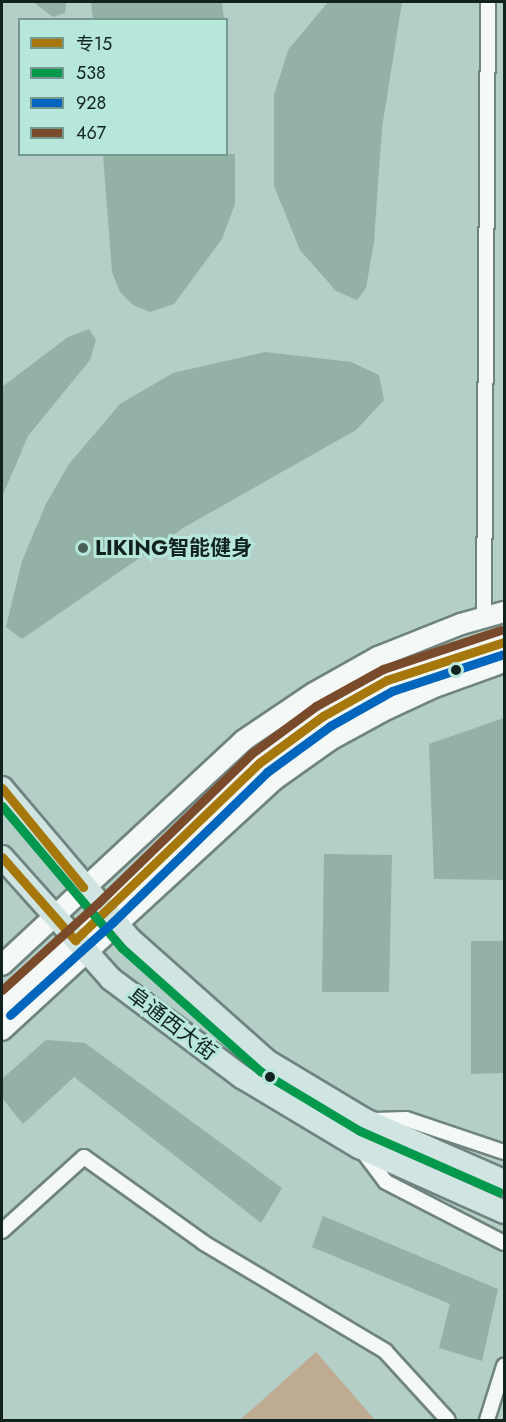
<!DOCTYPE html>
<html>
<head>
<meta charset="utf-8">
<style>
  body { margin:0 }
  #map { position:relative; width:506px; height:1422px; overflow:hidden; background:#b4cec8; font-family:Jost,"Noto Sans SC",sans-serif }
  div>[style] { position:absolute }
  .green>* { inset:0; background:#beab92 }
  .building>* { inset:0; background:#93b1a4 }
  .roads { filter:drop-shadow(2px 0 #6f847f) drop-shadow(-2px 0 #6f847f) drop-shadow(0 2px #6f847f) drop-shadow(0 -2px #6f847f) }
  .street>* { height:14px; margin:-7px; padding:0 7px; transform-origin:7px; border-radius:7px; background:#f4f8f7 }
  .secondary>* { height:20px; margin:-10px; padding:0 10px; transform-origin:10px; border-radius:10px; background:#f4f8f7 }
  .primary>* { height:22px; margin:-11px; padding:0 11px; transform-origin:11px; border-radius:11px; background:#d0e4e2 }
  .bus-1>* { height:9px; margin:-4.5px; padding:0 4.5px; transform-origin:4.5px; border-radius:4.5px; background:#a6780b }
  .bus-2>* { height:9px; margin:-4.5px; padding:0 4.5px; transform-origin:4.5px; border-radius:4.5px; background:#02994c }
  .bus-3>* { height:9px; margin:-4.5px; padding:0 4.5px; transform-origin:4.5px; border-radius:4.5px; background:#0065bd }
  .bus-4>* { height:9px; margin:-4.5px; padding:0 4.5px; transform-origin:4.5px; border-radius:4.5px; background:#7a4b2a }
  .dots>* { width:16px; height:16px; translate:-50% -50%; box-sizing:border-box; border:3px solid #b7e6da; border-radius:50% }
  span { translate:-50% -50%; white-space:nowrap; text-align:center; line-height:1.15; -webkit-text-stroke:6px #b7e6da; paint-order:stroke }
  .poi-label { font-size:21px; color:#11231f; font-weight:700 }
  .left { translate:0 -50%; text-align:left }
  .street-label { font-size:21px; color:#11231f }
  .frame { position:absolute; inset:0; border:3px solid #11231f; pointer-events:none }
  .legend { position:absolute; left:18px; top:18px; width:210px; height:138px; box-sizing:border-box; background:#b7e6da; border:2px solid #75988f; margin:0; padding:8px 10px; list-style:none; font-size:18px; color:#11231f }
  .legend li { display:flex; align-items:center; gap:12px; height:30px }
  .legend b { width:30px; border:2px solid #75988f }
</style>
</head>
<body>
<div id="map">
  <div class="green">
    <div style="clip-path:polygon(316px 1352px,375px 1420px,240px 1420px)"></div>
  </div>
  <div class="building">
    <div style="clip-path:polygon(33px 2px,66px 2px,65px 13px,53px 17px)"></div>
    <div style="clip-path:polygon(91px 2px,222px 2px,224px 20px,93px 20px)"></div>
    <div style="clip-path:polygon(328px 2px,402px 2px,382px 128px,374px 242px,366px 288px,357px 300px,336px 291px,300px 250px,274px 186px,274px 95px,288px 50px)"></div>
    <div style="clip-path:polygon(103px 154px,235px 154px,235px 204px,222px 239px,174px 304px,150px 312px,133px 305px,120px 292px,112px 272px)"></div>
    <div style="clip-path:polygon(89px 329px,96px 340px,90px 360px,28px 436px,2px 497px,2px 387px,68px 337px)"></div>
    <div style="clip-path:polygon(265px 352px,351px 362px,379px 375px,384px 400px,356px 430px,183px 528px,22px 639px,6px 627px,22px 561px,46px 504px,69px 464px,120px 404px,173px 373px)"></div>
    <div style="clip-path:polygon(504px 718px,504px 880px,434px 879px,429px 744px)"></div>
    <div style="clip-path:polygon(324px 854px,392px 855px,389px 992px,322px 992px)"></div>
    <div style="clip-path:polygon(471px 941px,504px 941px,504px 1073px,471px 1074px)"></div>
    <div style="clip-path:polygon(46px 1040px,85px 1043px,282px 1188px,261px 1223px,74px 1077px,23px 1124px,2px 1098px,2px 1079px)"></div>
    <div style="clip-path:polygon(323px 1216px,498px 1289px,482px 1361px,439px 1348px,450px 1304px,312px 1247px)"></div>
  </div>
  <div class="roads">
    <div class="street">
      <div style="left:484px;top:617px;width:615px;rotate:-89.63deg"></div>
      <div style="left:374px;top:1120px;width:32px;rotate:-2deg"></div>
      <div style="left:406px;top:1119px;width:103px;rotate:18.6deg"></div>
      <div style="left:364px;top:1153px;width:36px;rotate:53deg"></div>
      <div style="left:386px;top:1182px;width:133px;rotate:27.3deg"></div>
      <div style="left:2px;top:1231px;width:110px;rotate:-42.1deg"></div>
      <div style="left:84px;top:1157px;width:148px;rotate:35.6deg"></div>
      <div style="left:204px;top:1243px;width:211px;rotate:30.8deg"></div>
      <div style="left:385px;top:1351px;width:93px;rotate:47.6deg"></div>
      <div style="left:487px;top:1420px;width:57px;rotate:-72.5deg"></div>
    </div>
    <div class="secondary">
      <div style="left:2px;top:965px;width:330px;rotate:-42.9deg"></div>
      <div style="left:244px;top:740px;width:84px;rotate:-33.9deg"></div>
      <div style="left:314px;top:693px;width:73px;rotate:-29.4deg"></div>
      <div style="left:378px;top:657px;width:89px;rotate:-21.7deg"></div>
      <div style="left:461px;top:624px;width:45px;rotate:-15.6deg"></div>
      <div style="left:2px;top:1006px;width:139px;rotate:-42.1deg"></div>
      <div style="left:105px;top:913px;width:215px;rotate:-44.2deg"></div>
      <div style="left:259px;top:763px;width:79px;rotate:-36.3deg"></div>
      <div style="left:323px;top:716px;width:73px;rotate:-29.4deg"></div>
      <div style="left:387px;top:680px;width:64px;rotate:-20.1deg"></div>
      <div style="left:447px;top:658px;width:59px;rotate:-15.7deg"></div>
      <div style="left:2px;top:1030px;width:371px;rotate:-42.6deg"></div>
      <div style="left:275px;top:779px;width:67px;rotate:-35.3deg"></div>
      <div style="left:330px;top:740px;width:60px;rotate:-28.7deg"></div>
      <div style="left:383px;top:711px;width:54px;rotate:-25.1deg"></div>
      <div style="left:432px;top:688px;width:77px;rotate:-19.9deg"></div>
    </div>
    <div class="primary">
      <div style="left:2px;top:788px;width:199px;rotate:49.7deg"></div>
      <div style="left:131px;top:940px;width:182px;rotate:41.7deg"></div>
      <div style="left:267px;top:1061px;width:114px;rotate:31deg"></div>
      <div style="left:365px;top:1120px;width:152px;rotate:23.7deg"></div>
      <div style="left:2px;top:857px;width:164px;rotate:48.2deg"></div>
      <div style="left:111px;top:979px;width:164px;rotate:36.8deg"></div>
      <div style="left:242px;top:1077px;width:136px;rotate:30.9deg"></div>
      <div style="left:359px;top:1147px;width:159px;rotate:24.1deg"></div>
    </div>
  </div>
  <div class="bus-1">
    <div style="left:2px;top:788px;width:128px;rotate:50.7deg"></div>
    <div style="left:2px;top:857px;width:111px;rotate:48.7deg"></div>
    <div style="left:75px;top:940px;width:255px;rotate:-43.9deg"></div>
    <div style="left:259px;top:763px;width:79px;rotate:-36.3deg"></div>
    <div style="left:323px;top:716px;width:73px;rotate:-29.4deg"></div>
    <div style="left:387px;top:680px;width:123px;rotate:-18deg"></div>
  </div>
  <div class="bus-2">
    <div style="left:2px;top:806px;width:186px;rotate:49.8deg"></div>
    <div style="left:122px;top:948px;width:185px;rotate:41.7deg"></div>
    <div style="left:260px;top:1071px;width:117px;rotate:31deg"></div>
    <div style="left:360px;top:1131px;width:152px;rotate:23.7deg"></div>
  </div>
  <div class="bus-3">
    <div style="left:10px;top:1015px;width:139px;rotate:-42.1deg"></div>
    <div style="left:113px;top:922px;width:215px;rotate:-44.2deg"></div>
    <div style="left:267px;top:772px;width:78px;rotate:-36.1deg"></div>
    <div style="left:330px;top:726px;width:71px;rotate:-29.4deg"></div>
    <div style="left:392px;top:691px;width:118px;rotate:-18.3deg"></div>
  </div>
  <div class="bus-4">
    <div style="left:2px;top:990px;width:128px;rotate:-42.2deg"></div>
    <div style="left:97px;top:904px;width:215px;rotate:-44.2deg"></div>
    <div style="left:251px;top:754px;width:81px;rotate:-36.4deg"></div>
    <div style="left:316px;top:706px;width:77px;rotate:-28.9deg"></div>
    <div style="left:383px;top:669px;width:124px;rotate:-18.3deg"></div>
  </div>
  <div class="dots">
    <div style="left:83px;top:548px;background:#4a5f5a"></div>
    <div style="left:456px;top:670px;background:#11231f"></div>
    <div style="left:270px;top:1077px;background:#11231f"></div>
  </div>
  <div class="poi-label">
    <span class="left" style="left:95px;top:548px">LIKING智能健身</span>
  </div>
  <div class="street-label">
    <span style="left:172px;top:1024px;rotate:37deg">阜通西大街</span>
  </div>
  <div class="frame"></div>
  <ul class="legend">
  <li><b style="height:8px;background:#a6780b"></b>专15</li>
  <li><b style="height:8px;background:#02994c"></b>538</li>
  <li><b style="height:8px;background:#0065bd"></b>928</li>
  <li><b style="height:8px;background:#7a4b2a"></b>467</li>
  </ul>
</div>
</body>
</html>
